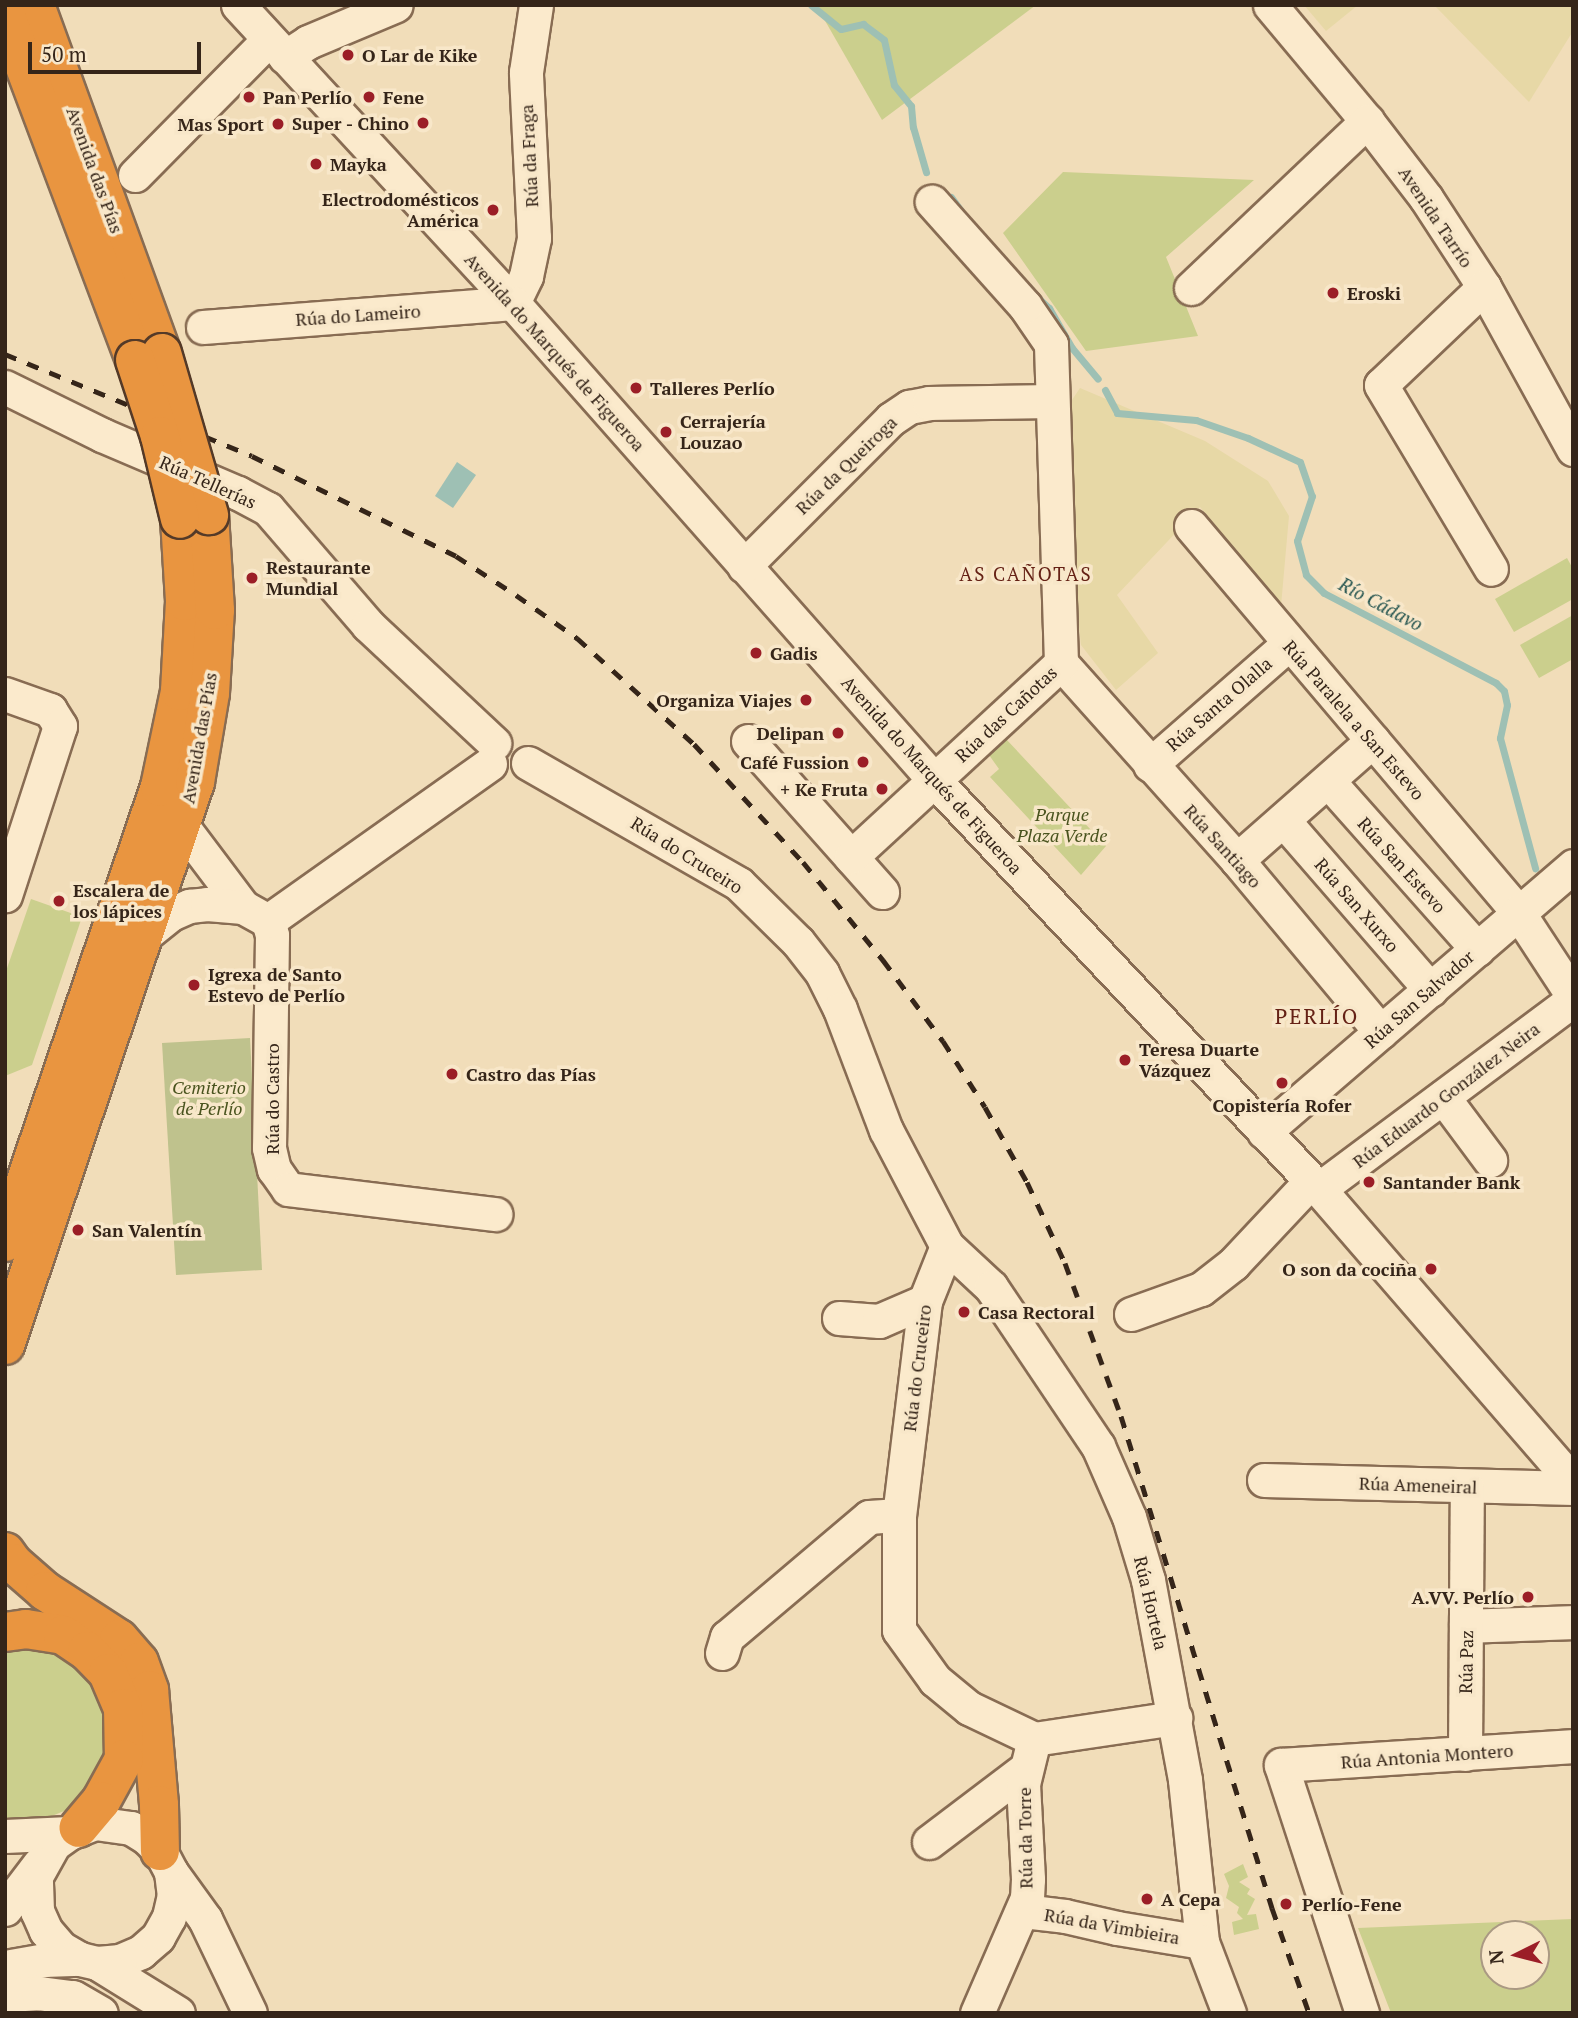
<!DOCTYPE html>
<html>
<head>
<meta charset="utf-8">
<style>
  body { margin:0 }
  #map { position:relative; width:1578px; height:2018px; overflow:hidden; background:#f1ddb9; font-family:"PT Serif",serif }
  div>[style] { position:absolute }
  .farmland>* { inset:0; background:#e7d8a6 }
  .green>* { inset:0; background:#cbcf8d }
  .cemetery>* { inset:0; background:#bfc28d }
  .water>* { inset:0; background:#9ec0b4 }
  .stream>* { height:7px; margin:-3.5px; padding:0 3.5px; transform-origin:3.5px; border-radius:3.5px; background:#9ec0b4 }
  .roads { filter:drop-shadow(2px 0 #886c53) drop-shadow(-2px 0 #886c53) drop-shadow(0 2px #886c53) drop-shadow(0 -2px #886c53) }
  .minor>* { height:33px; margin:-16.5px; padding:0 16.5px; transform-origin:16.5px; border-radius:16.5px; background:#fbeacc }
  .highway>* { height:38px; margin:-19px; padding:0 19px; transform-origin:19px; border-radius:19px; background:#e99540 }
  .rail>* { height:5px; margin-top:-2.5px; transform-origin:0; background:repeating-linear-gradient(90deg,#352519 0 12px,transparent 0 24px) }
  .bridges { filter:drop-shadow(2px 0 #543a28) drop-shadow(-2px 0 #543a28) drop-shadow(0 2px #543a28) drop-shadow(0 -2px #543a28) }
  .highway-bridge>* { height:38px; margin:-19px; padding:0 19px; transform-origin:19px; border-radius:19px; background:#e99540 }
  .dots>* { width:19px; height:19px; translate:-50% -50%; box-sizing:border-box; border:4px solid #f8e7c9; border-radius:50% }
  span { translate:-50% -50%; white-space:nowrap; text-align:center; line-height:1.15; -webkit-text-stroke:7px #f8e7c9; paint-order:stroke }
  .poi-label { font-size:18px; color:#352519; font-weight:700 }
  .left { translate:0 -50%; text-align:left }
  .right { translate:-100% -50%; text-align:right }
  .street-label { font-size:18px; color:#352519 }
  .park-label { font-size:18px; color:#49531e; font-style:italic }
  .neighbourhood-label { font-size:19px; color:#652115; letter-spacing:2px }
  .water-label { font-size:19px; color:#275651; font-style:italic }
  .quarter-label { font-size:21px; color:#652115; letter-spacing:2px }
  .frame { position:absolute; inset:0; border:7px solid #352519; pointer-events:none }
  .north { position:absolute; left:1480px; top:1920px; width:70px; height:70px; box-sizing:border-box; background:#f8e7c9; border:2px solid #aa9983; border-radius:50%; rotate:264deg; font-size:19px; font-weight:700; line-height:28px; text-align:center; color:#352519 }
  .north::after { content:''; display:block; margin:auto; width:24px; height:32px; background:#9b1e27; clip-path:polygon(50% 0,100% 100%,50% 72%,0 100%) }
  .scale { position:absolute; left:28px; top:42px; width:173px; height:32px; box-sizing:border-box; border:4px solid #352519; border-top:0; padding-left:9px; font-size:21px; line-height:24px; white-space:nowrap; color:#352519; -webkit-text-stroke:5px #f8e7c9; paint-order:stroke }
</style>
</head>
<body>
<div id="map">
  <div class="farmland">
    <div style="clip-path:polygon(1304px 5px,1358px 5px,1326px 31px)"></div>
    <div style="clip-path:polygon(1434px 5px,1573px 5px,1573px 31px,1529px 102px)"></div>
    <div style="clip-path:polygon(1080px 388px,1205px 441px,1268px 481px,1289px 516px,1281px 606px,1200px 507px,1117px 595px,1158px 653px,1116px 690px,1081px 645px,1062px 469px,1064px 412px)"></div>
  </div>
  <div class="green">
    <div style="clip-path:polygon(816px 5px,1036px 5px,882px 120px)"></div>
    <div style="clip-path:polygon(1063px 172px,1254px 180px,1166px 257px,1198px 336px,1086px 351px,1003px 233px)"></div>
    <div style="clip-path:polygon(1567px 558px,1573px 569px,1573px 599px,1514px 632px,1495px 599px)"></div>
    <div style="clip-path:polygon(1573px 615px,1573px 659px,1539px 678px,1520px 645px)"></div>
    <div style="clip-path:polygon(1006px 739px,1106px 846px,1081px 875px,990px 777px,999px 769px,989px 755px)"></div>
    <div style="clip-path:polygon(31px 899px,82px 917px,32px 1065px,5px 1076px,5px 974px)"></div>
    <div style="clip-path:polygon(25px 1644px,61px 1650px,92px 1673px,111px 1711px,102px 1776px,74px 1807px,37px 1822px,5px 1826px,5px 1649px)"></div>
    <div style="clip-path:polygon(1243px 1864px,1248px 1877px,1239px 1882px,1250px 1889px,1247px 1894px,1255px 1899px,1247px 1915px,1256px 1914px,1259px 1929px,1234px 1935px,1232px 1922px,1243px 1919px,1237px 1913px,1239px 1907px,1226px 1898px,1229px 1886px,1224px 1874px)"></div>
    <div style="clip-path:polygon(evenodd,1573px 1919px,1573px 2013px,1391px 2013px,1358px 1928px,1573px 1919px,1494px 1934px,1536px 1934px,1536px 1976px,1494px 1976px,1494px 1934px)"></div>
  </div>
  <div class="cemetery">
    <div style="clip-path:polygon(250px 1038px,262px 1270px,176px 1275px,162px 1043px)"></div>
  </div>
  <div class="water">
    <div style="clip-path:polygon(457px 462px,476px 475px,453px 508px,435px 496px)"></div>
  </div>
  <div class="stream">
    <div style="left:811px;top:5px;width:38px;rotate:39deg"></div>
    <div style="left:841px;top:29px;width:23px;rotate:-13deg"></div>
    <div style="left:863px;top:24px;width:26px;rotate:37deg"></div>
    <div style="left:884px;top:40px;width:46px;rotate:77.5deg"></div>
    <div style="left:894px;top:85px;width:27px;rotate:51deg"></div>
    <div style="left:911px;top:106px;width:21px;rotate:85deg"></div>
    <div style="left:913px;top:127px;width:47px;rotate:73.9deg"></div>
    <div style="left:951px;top:197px;width:17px;rotate:54deg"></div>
    <div style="left:1036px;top:296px;width:18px;rotate:43deg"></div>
    <div style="left:1049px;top:308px;width:46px;rotate:60.1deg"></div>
    <div style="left:1072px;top:348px;width:40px;rotate:50deg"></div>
    <div style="left:1105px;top:390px;width:26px;rotate:62deg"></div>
    <div style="left:1117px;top:413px;width:79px;rotate:5.1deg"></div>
    <div style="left:1196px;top:420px;width:55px;rotate:19.1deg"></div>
    <div style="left:1248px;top:438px;width:57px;rotate:24.8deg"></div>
    <div style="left:1300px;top:462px;width:36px;rotate:71deg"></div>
    <div style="left:1312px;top:496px;width:47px;rotate:108.4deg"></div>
    <div style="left:1297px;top:541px;width:35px;rotate:75deg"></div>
    <div style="left:1306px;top:575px;width:25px;rotate:45deg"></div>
    <div style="left:1324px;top:593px;width:194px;rotate:27.6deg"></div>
    <div style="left:1496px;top:683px;width:11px;rotate:45deg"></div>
    <div style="left:1504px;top:691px;width:14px;rotate:78deg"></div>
    <div style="left:1507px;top:705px;width:34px;rotate:102deg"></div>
    <div style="left:1500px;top:738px;width:135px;rotate:74.9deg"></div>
  </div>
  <div class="roads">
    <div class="minor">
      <div style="left:238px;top:5px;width:405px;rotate:47.3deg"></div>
      <div style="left:513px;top:303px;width:638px;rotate:48.56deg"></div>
      <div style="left:935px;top:781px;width:560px;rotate:46.74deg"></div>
      <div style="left:1319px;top:1189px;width:388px;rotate:49.1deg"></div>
      <div style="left:1270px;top:5px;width:151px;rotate:50.1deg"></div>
      <div style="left:1367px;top:121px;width:97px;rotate:52.5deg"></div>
      <div style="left:1426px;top:198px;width:106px;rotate:56.9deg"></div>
      <div style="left:1484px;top:287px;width:185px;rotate:61.2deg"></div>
      <div style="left:285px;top:57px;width:27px;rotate:-33deg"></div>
      <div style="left:308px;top:42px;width:95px;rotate:-22.8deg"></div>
      <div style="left:135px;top:175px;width:190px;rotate:-45.4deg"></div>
      <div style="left:1484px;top:287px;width:142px;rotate:136.4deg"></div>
      <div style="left:1381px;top:385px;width:214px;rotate:59.1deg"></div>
      <div style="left:1191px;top:288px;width:243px;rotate:-43.5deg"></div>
      <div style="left:513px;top:303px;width:30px;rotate:-64deg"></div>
      <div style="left:526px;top:276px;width:39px;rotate:-78deg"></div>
      <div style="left:534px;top:238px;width:166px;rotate:-92.8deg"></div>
      <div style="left:526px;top:72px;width:68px;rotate:-81.5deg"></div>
      <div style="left:203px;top:327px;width:311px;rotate:-4.4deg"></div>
      <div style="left:5px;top:387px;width:108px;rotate:26.3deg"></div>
      <div style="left:102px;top:435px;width:148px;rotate:23.1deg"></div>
      <div style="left:238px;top:493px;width:34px;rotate:28deg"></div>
      <div style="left:268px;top:509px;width:153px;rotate:49.2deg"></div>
      <div style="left:368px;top:625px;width:173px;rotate:43.1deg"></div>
      <div style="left:1191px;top:526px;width:506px;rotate:49.73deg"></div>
      <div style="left:1518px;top:912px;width:100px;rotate:56.8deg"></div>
      <div style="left:744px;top:566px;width:208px;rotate:-45deg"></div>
      <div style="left:891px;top:419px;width:22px;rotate:-34deg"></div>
      <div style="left:909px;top:407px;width:20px;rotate:-11deg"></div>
      <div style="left:929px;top:403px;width:122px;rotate:-0.9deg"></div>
      <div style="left:1061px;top:663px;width:264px;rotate:48.2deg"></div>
      <div style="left:1237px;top:860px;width:224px;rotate:50.1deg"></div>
      <div style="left:5px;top:694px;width:48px;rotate:19.6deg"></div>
      <div style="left:50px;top:710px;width:19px;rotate:58deg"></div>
      <div style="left:60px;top:726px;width:178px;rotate:108deg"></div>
      <div style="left:748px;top:741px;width:202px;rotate:48.4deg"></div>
      <div style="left:528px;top:763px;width:243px;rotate:29.8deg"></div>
      <div style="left:739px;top:884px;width:83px;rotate:44.5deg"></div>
      <div style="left:798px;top:942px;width:39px;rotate:52deg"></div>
      <div style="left:822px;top:973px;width:40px;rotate:63.4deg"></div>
      <div style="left:840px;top:1009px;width:129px;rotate:69.2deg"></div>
      <div style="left:886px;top:1130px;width:131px;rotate:62.3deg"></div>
      <div style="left:947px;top:1246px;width:60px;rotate:43deg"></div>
      <div style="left:991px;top:1287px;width:192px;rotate:56.1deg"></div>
      <div style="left:1098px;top:1446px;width:77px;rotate:66.4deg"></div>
      <div style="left:1129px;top:1517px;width:66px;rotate:73.2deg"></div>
      <div style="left:1148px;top:1580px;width:203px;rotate:79.5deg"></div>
      <div style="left:1185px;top:1780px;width:163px;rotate:84deg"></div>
      <div style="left:1202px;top:1942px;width:76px;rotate:69.2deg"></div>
      <div style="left:1150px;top:765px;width:184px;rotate:-41.2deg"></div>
      <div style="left:1328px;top:781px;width:225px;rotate:48.4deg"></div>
      <div style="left:1283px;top:820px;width:225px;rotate:49deg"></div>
      <div style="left:182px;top:826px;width:101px;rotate:53deg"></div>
      <div style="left:243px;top:907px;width:29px;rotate:29deg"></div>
      <div style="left:268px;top:921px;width:15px;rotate:74deg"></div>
      <div style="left:272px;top:935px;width:213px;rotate:90.8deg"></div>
      <div style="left:269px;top:1148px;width:22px;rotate:77deg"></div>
      <div style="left:274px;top:1169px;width:24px;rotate:55deg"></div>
      <div style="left:288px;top:1189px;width:209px;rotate:6.9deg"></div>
      <div style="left:851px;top:857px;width:286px;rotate:-42.7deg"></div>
      <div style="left:1061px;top:663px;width:319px;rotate:-91.8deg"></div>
      <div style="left:1051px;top:344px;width:46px;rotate:-124.4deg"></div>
      <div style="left:1025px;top:306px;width:140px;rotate:-131.8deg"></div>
      <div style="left:1237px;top:860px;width:181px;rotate:-41.4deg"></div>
      <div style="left:268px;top:921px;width:272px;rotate:-35.3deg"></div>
      <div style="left:146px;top:934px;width:32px;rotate:-39deg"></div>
      <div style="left:171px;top:914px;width:20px;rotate:-24deg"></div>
      <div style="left:189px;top:906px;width:18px;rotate:-6deg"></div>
      <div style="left:207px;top:904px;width:36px;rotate:5deg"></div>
      <div style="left:1443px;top:1097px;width:79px;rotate:53.3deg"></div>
      <div style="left:1264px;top:1132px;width:408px;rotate:-40.7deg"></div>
      <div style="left:1319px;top:1189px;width:317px;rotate:-36.7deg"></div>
      <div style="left:947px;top:1246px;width:59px;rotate:111.8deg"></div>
      <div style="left:925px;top:1301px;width:216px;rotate:96.9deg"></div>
      <div style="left:899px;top:1515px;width:115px;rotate:90deg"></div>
      <div style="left:899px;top:1630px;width:62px;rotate:54.2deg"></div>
      <div style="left:935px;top:1680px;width:44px;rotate:39.5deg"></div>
      <div style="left:969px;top:1708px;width:72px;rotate:25.5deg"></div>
      <div style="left:1034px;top:1739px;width:143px;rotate:-8.5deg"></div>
      <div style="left:1131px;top:1314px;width:74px;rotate:-19.7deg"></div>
      <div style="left:1201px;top:1289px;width:41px;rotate:-38deg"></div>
      <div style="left:1233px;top:1264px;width:114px;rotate:-46.8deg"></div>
      <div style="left:839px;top:1318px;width:40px;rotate:4.3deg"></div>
      <div style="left:879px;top:1321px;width:50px;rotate:-23.5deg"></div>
      <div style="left:1264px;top:1480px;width:309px;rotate:1.5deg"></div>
      <div style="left:1466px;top:1626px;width:107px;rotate:-2.1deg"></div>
      <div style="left:722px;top:1653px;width:17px;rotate:-73deg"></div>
      <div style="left:727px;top:1637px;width:186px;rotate:-40.2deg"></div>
      <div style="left:869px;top:1517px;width:30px;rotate:-4deg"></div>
      <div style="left:1465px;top:1754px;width:268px;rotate:-89.6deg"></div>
      <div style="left:5px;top:1836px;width:64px;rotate:-2.7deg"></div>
      <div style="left:69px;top:1833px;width:28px;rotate:-21deg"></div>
      <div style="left:95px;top:1823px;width:36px;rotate:8deg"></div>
      <div style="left:131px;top:1828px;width:19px;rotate:32deg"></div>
      <div style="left:147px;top:1838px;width:18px;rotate:45deg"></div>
      <div style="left:160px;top:1851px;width:24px;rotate:62deg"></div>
      <div style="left:171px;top:1872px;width:23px;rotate:83deg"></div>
      <div style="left:174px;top:1895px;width:23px;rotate:103deg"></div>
      <div style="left:169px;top:1917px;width:23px;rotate:119deg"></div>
      <div style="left:158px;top:1937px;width:23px;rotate:139deg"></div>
      <div style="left:141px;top:1952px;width:23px;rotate:157deg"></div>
      <div style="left:120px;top:1961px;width:23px;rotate:175deg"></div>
      <div style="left:97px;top:1963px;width:17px;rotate:-167deg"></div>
      <div style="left:80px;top:1959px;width:22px;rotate:-150deg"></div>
      <div style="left:61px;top:1948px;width:23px;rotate:-131deg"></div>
      <div style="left:46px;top:1931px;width:22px;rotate:-114deg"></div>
      <div style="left:37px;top:1911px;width:35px;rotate:-92deg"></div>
      <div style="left:36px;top:1876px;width:37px;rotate:-61deg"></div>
      <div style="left:54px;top:1844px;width:19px;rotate:-36deg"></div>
      <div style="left:929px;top:1842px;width:121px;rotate:-37.2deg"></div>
      <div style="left:171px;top:1872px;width:58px;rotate:54.1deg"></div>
      <div style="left:205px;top:1919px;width:104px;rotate:64.4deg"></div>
      <div style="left:5px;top:1909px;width:56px;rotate:-52.9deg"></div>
      <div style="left:1023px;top:1911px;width:42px;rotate:6.8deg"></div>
      <div style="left:1065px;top:1916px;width:53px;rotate:13deg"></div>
      <div style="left:1117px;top:1928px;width:86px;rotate:9.4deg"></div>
      <div style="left:97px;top:1963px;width:95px;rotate:31.7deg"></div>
      <div style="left:5px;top:1967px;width:39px;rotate:-10deg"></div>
      <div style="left:43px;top:1960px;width:37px;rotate:-2deg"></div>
      <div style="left:5px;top:1995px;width:33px;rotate:-3deg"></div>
      <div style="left:38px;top:1993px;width:35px;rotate:7deg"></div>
      <div style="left:73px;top:1997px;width:32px;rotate:30deg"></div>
      <div style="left:977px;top:2013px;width:125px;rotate:-66.5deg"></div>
      <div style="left:1027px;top:1898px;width:19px;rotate:-87deg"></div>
      <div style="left:1028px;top:1879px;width:95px;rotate:-93deg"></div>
      <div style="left:1023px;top:1784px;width:46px;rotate:-76.3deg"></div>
      <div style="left:1362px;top:2013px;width:261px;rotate:-108.1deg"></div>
      <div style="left:1281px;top:1765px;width:293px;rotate:-3.7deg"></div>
    </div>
    <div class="highway">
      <div style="left:35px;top:5px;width:370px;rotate:70deg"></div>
      <div style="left:5px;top:14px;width:370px;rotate:69.4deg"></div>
      <div style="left:5px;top:1242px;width:481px;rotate:-71.2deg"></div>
      <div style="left:160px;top:787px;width:98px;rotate:-78.2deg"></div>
      <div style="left:180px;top:691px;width:90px;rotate:-86.8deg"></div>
      <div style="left:185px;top:601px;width:82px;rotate:-93.5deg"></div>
      <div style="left:5px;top:1345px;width:594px;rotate:-71.35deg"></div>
      <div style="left:195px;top:782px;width:90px;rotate:-80.4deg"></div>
      <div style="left:210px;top:693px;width:83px;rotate:-86.6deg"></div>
      <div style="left:215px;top:610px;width:95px;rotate:-93.6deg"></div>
      <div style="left:5px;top:1552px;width:14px;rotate:54deg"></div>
      <div style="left:13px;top:1563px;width:43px;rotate:41.2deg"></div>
      <div style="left:45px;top:1591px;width:88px;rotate:33deg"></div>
      <div style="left:119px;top:1639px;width:30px;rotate:49deg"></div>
      <div style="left:139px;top:1662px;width:30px;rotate:70deg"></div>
      <div style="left:149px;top:1690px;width:115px;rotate:85deg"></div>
      <div style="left:159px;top:1805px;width:46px;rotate:88.8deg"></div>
      <div style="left:5px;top:1632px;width:21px;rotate:-8deg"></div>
      <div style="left:26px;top:1629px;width:37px;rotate:9deg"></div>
      <div style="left:63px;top:1635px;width:29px;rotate:34deg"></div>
      <div style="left:87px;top:1651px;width:30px;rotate:46deg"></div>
      <div style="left:108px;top:1673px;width:38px;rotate:67deg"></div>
      <div style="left:123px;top:1708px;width:51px;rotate:88.9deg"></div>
      <div style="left:124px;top:1759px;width:48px;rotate:118.7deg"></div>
      <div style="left:101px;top:1801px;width:35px;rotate:130deg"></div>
    </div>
  </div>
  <div class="rail">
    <div style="left:5px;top:354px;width:267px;rotate:22.4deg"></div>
    <div style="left:252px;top:456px;width:227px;rotate:26.1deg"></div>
    <div style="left:456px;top:556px;width:72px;rotate:33deg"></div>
    <div style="left:516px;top:595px;width:75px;rotate:35.2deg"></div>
    <div style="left:577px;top:638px;width:158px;rotate:42.2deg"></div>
    <div style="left:694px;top:744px;width:161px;rotate:47.3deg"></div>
    <div style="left:803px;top:862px;width:127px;rotate:50.8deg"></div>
    <div style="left:883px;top:960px;width:101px;rotate:53.5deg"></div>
    <div style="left:943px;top:1041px;width:78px;rotate:57.5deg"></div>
    <div style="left:985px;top:1107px;width:86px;rotate:60.8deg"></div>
    <div style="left:1027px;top:1182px;width:89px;rotate:64.9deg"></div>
    <div style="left:1065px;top:1263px;width:163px;rotate:69.9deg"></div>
    <div style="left:1121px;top:1416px;width:515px;rotate:72.94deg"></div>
    <div style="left:1272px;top:1908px;width:111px;rotate:70.6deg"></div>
  </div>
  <div class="bridges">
    <div class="highway-bridge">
      <div style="left:162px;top:353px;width:169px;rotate:73.8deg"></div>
      <div style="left:135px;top:360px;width:80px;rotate:71.8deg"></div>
      <div style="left:160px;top:436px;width:85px;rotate:76.5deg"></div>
    </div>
  </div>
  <div class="dots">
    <div style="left:348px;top:55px;background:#9b1e27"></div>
    <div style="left:249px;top:97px;background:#9b1e27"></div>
    <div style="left:369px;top:97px;background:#9b1e27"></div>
    <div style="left:423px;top:123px;background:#9b1e27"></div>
    <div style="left:278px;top:124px;background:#9b1e27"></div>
    <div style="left:316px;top:164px;background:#9b1e27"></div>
    <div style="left:493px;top:210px;background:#9b1e27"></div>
    <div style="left:1333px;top:293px;background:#9b1e27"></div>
    <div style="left:636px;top:388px;background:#9b1e27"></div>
    <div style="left:666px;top:432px;background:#9b1e27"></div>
    <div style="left:252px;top:578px;background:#9b1e27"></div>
    <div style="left:756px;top:653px;background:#9b1e27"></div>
    <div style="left:806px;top:700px;background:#9b1e27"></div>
    <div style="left:838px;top:733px;background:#9b1e27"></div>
    <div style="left:863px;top:762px;background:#9b1e27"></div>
    <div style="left:882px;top:789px;background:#9b1e27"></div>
    <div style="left:59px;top:901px;background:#9b1e27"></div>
    <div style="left:194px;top:985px;background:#9b1e27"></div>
    <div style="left:1125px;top:1060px;background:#9b1e27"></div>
    <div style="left:452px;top:1074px;background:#9b1e27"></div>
    <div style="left:1282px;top:1083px;background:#9b1e27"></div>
    <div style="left:1369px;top:1182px;background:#9b1e27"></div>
    <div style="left:78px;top:1230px;background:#9b1e27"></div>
    <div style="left:1431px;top:1269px;background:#9b1e27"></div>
    <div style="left:964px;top:1312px;background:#9b1e27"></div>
    <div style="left:1528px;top:1597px;background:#9b1e27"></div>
    <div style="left:1147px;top:1899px;background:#9b1e27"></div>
    <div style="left:1286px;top:1904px;background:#9b1e27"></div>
  </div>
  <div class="poi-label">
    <span class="left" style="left:362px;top:55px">O Lar de Kike</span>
    <span class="left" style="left:263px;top:97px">Pan Perlío</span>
    <span class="left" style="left:383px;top:97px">Fene</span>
    <span class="right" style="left:409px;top:123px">Super - Chino</span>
    <span class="right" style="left:264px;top:124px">Mas Sport</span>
    <span class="left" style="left:330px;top:164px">Mayka</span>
    <span class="right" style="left:479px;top:210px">Electrodomésticos<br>América</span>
    <span class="left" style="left:1347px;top:293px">Eroski</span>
    <span class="left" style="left:650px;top:388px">Talleres Perlío</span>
    <span class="left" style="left:680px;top:432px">Cerrajería<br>Louzao</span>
    <span class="left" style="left:266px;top:578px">Restaurante<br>Mundial</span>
    <span class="left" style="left:770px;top:653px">Gadis</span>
    <span class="right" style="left:792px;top:700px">Organiza Viajes</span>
    <span class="right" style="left:824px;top:733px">Delipan</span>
    <span class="right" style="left:849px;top:762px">Café Fussion</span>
    <span class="right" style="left:868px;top:789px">+ Ke Fruta</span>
    <span class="left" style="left:73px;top:901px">Escalera de<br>los lápices</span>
    <span class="left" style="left:208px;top:985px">Igrexa de Santo<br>Estevo de Perlío</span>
    <span class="left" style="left:1139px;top:1060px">Teresa Duarte<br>Vázquez</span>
    <span class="left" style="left:466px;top:1074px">Castro das Pías</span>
    <span style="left:1282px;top:1105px">Copistería Rofer</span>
    <span class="left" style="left:1383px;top:1182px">Santander Bank</span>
    <span class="left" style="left:92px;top:1230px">San Valentín</span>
    <span class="right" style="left:1417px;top:1269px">O son da cociña</span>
    <span class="left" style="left:978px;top:1312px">Casa Rectoral</span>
    <span class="right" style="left:1514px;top:1597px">A.VV. Perlío</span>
    <span class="left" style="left:1161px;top:1899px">A Cepa</span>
    <span class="left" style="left:1302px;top:1904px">Perlío-Fene</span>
  </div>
  <div class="street-label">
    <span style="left:529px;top:156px;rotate:-93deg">Rúa da Fraga</span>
    <span style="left:95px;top:170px;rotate:70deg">Avenida das Pías</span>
    <span style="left:1436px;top:217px;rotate:56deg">Avenida Tarrío</span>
    <span style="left:358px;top:315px;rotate:-4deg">Rúa do Lameiro</span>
    <span style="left:555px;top:352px;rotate:48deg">Avenida do Marqués de Figueroa</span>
    <span style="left:846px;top:465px;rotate:-44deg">Rúa da Queiroga</span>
    <span style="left:208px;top:482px;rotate:24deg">Rúa Tellerías</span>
    <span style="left:1219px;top:704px;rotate:-41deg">Rúa Santa Olalla</span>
    <span style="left:1006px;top:714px;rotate:-43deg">Rúa das Cañotas</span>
    <span style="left:1354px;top:720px;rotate:49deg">Rúa Paralela a San Estevo</span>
    <span style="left:199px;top:738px;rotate:-80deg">Avenida das Pías</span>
    <span style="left:932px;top:775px;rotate:48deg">Avenida do Marqués de Figueroa</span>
    <span style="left:1223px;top:846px;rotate:48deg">Rúa Santiago</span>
    <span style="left:687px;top:855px;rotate:32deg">Rúa do Cruceiro</span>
    <span style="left:1402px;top:865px;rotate:48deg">Rúa San Estevo</span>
    <span style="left:1357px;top:905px;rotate:49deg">Rúa San Xurxo</span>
    <span style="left:1419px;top:999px;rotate:-41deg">Rúa San Salvador</span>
    <span style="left:1446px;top:1095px;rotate:-37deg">Rúa Eduardo González Neira</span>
    <span style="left:272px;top:1099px;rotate:-90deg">Rúa do Castro</span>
    <span style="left:917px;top:1368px;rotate:-83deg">Rúa do Cruceiro</span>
    <span style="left:1418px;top:1485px;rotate:2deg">Rúa Ameneiral</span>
    <span style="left:1151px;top:1603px;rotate:77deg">Rúa Hortela</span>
    <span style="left:1466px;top:1662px;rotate:-89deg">Rúa Paz</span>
    <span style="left:1427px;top:1756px;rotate:-4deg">Rúa Antonia Montero</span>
    <span style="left:1025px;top:1838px;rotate:-91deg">Rúa da Torre</span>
    <span style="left:1112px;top:1926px;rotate:10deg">Rúa da Vimbieira</span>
  </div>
  <div class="park-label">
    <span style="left:1062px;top:825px">Parque<br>Plaza Verde</span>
    <span style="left:209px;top:1098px">Cemiterio<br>de Perlío</span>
  </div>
  <div class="neighbourhood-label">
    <span style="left:1026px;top:574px">AS CAÑOTAS</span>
  </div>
  <div class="water-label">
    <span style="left:1381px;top:604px;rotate:28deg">Río Cádavo</span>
  </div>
  <div class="quarter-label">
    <span style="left:1317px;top:1016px">PERLÍO</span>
  </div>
  <div class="frame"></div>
  <div class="north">N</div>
  <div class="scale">50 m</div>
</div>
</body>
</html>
